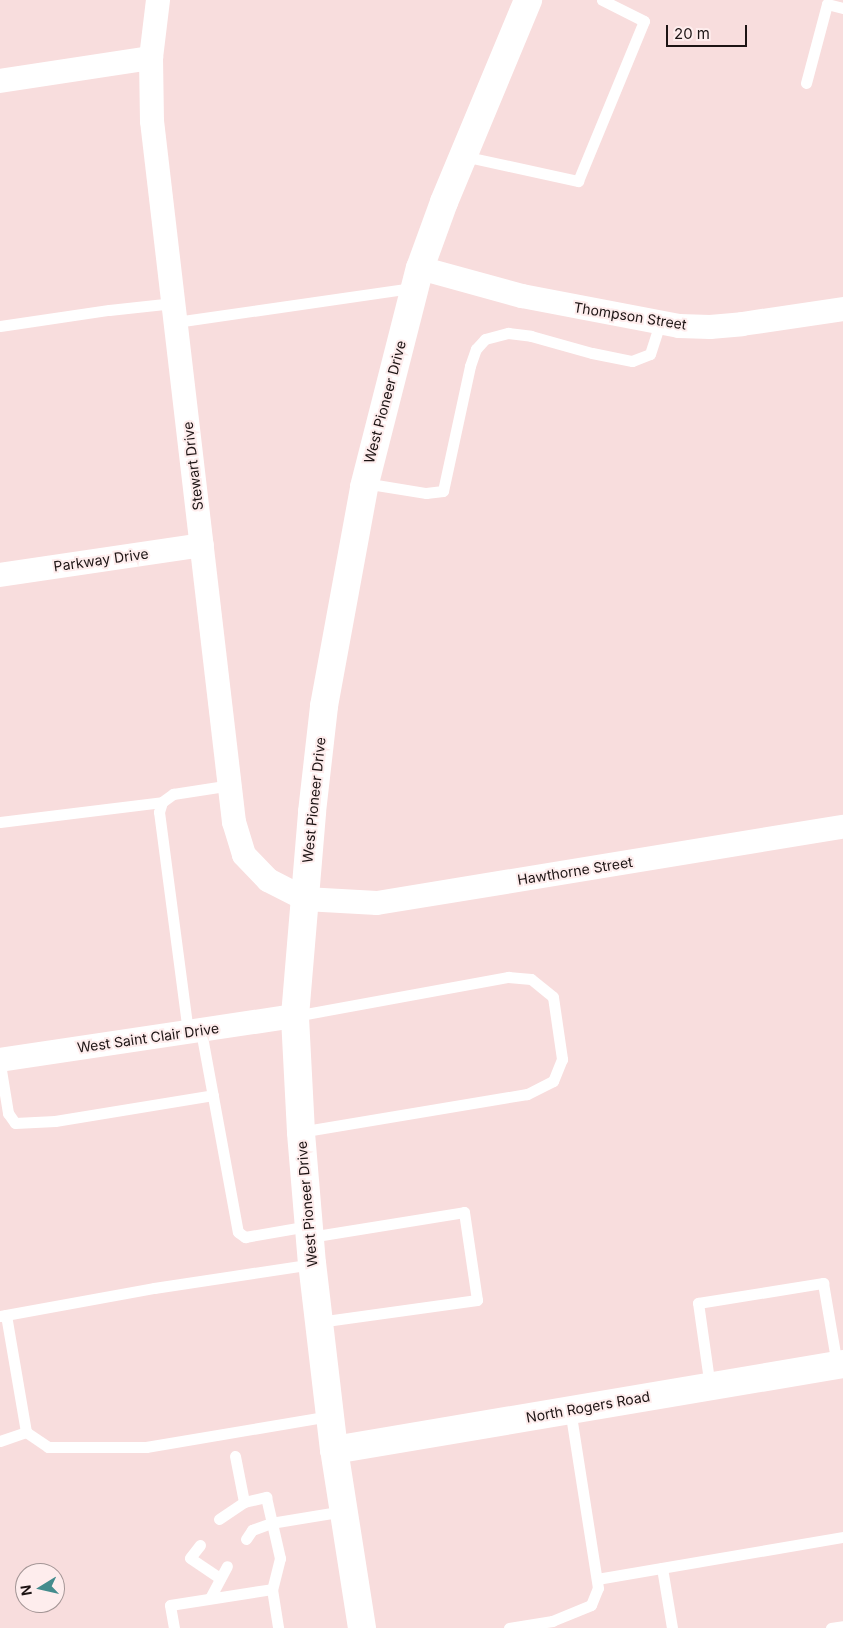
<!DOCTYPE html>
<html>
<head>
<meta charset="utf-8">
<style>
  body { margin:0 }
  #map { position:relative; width:843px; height:1628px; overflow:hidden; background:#f8dddd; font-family:Inter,sans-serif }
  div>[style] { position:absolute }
  .lane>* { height:11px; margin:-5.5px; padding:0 5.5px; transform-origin:5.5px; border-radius:5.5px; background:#fff }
  .street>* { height:24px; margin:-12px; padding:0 12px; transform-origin:12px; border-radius:12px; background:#fff }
  .secondary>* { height:28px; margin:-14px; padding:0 14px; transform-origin:14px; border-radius:14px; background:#fff }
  span { translate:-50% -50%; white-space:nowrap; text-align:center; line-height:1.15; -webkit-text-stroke:4px #feeded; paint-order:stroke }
  .street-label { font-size:14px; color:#1d1414 }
  .north { position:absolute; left:15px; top:1563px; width:50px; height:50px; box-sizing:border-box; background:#feeded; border:1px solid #a49696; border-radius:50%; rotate:261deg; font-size:14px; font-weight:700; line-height:20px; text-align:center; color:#1d1414 }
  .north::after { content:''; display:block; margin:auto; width:18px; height:22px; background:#448c8d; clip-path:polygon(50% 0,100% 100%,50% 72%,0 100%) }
  .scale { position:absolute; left:666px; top:25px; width:81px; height:22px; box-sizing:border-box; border:2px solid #1d1414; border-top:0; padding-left:6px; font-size:15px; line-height:18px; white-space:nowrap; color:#1d1414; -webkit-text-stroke:4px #feeded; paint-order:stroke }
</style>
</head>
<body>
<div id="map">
  <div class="lane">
    <div style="left:806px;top:83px;width:82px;rotate:-75.1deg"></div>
    <div style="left:827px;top:4px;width:16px;rotate:14deg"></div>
    <div style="left:463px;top:156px;width:118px;rotate:12.3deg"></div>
    <div style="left:578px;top:181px;width:173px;rotate:-67.6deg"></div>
    <div style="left:644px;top:21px;width:47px;rotate:-153.4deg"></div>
    <div style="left:176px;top:322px;width:239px;rotate:-8.2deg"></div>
    <div style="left:0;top:326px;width:110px;rotate:-8.4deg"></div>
    <div style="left:109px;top:310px;width:65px;rotate:-6.1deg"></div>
    <div style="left:364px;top:483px;width:63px;rotate:9.2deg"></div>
    <div style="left:426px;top:493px;width:17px;rotate:-7deg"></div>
    <div style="left:443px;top:491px;width:128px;rotate:-77.8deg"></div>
    <div style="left:470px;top:366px;width:18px;rotate:-71deg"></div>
    <div style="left:476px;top:349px;width:13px;rotate:-48deg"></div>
    <div style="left:485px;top:339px;width:24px;rotate:-15deg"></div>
    <div style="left:508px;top:333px;width:23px;rotate:7deg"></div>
    <div style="left:531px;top:336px;width:63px;rotate:15.6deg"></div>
    <div style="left:592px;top:353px;width:41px;rotate:11.3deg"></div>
    <div style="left:632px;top:361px;width:19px;rotate:-21deg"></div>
    <div style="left:650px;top:354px;width:32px;rotate:-72deg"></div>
    <div style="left:0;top:822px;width:163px;rotate:-7deg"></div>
    <div style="left:295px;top:1016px;width:217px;rotate:-10.4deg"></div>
    <div style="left:508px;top:977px;width:23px;rotate:5deg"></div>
    <div style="left:531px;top:979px;width:28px;rotate:39deg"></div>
    <div style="left:553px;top:997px;width:63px;rotate:81.7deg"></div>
    <div style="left:562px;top:1059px;width:24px;rotate:112deg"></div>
    <div style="left:553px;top:1081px;width:29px;rotate:153deg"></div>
    <div style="left:527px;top:1094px;width:229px;rotate:170.5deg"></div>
    <div style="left:201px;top:1031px;width:204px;rotate:79.6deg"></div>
    <div style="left:238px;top:1232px;width:9px;rotate:36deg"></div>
    <div style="left:245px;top:1237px;width:65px;rotate:-9.8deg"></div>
    <div style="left:188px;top:1032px;width:222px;rotate:-97.5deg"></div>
    <div style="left:159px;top:812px;width:10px;rotate:-73deg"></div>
    <div style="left:162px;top:802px;width:14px;rotate:-36deg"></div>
    <div style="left:173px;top:794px;width:59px;rotate:-8.8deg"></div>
    <div style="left:0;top:1064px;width:50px;rotate:80.7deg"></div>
    <div style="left:8px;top:1113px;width:12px;rotate:55deg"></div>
    <div style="left:15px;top:1123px;width:40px;rotate:-2.9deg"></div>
    <div style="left:55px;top:1121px;width:160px;rotate:-9.3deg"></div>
    <div style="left:310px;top:1237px;width:156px;rotate:-9.2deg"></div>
    <div style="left:464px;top:1212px;width:89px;rotate:81.6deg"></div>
    <div style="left:477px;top:1300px;width:160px;rotate:172.1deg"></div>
    <div style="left:6px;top:1315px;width:119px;rotate:80.3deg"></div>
    <div style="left:26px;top:1432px;width:27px;rotate:34deg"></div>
    <div style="left:48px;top:1447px;width:98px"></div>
    <div style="left:146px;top:1447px;width:187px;rotate:-9.6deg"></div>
    <div style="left:0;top:1316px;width:157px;rotate:-10.3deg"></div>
    <div style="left:154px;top:1288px;width:160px;rotate:-8.6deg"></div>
    <div style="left:710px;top:1387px;width:85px;rotate:-98.1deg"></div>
    <div style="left:698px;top:1303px;width:127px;rotate:-9.1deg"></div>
    <div style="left:823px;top:1283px;width:83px;rotate:80.3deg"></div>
    <div style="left:0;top:1441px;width:28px;rotate:-19deg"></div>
    <div style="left:235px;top:1456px;width:47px;rotate:78.9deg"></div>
    <div style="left:219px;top:1519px;width:30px;rotate:-34deg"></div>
    <div style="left:244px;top:1502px;width:23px;rotate:-13deg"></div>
    <div style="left:266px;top:1497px;width:63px;rotate:77.1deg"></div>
    <div style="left:280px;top:1558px;width:32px;rotate:104deg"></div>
    <div style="left:246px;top:1539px;width:11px;rotate:-56deg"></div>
    <div style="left:252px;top:1530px;width:20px;rotate:-20deg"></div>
    <div style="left:271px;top:1523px;width:74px;rotate:-9.3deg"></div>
    <div style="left:200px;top:1545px;width:16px;rotate:128deg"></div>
    <div style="left:190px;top:1558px;width:36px;rotate:34deg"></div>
    <div style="left:662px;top:1568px;width:61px;rotate:80.5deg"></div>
    <div style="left:597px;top:1579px;width:250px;rotate:-9.7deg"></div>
    <div style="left:210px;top:1598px;width:36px;rotate:-62deg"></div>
    <div style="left:174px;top:1628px;width:23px;rotate:-100deg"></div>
    <div style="left:170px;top:1605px;width:103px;rotate:-8.9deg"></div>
    <div style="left:272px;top:1589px;width:39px;rotate:81deg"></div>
    <div style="left:509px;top:1628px;width:44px;rotate:-9.2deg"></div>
    <div style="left:552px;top:1621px;width:42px;rotate:-22.3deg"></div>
    <div style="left:591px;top:1605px;width:18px;rotate:-68deg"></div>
    <div style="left:598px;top:1588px;width:180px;rotate:-98.9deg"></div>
    <div style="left:831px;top:1628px;width:12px;rotate:-9deg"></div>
  </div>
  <div class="street">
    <div style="left:158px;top:0;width:58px;rotate:96.9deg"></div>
    <div style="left:151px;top:58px;width:63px;rotate:89.1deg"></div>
    <div style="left:152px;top:121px;width:706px;rotate:83.33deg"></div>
    <div style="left:234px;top:822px;width:34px;rotate:73deg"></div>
    <div style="left:244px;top:855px;width:35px;rotate:46deg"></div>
    <div style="left:268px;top:880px;width:42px;rotate:27.2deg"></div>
    <div style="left:305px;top:899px;width:72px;rotate:3.2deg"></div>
    <div style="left:377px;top:903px;width:472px;rotate:-9.3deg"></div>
    <div style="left:0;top:81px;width:153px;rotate:-8.7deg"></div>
    <div style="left:420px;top:268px;width:106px;rotate:15.4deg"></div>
    <div style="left:522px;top:296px;width:160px;rotate:10.8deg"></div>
    <div style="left:679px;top:326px;width:31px;rotate:2deg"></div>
    <div style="left:710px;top:327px;width:32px;rotate:-5deg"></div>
    <div style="left:742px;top:324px;width:102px;rotate:-8.4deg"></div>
    <div style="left:0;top:575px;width:204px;rotate:-8.4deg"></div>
    <div style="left:0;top:1060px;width:298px;rotate:-8.5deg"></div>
  </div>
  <div class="secondary">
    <div style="left:334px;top:1450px;width:516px;rotate:-9.59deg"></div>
    <div style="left:362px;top:1628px;width:180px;rotate:-98.9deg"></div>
    <div style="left:334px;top:1450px;width:187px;rotate:-96.7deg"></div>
    <div style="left:312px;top:1264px;width:132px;rotate:-94.8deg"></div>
    <div style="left:301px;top:1132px;width:116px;rotate:-93deg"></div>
    <div style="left:295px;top:1016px;width:205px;rotate:-85.2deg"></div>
    <div style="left:312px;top:812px;width:107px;rotate:-83.5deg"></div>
    <div style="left:324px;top:706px;width:223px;rotate:-79.6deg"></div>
    <div style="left:364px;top:487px;width:226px;rotate:-75.7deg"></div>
    <div style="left:420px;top:268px;width:70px;rotate:-70deg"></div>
    <div style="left:444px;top:202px;width:219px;rotate:-67.4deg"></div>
  </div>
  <div class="street-label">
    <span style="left:630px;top:316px;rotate:9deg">Thompson Street</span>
    <span style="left:385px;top:402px;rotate:-75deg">West Pioneer Drive</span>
    <span style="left:193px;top:466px;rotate:-97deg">Stewart Drive</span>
    <span style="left:101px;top:560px;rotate:-8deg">Parkway Drive</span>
    <span style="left:314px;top:800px;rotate:-84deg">West Pioneer Drive</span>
    <span style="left:575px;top:871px;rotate:-9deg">Hawthorne Street</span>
    <span style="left:148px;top:1038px;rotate:-8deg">West Saint Clair Drive</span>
    <span style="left:307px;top:1204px;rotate:-95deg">West Pioneer Drive</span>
    <span style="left:588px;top:1407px;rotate:-10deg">North Rogers Road</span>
  </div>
  <div class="north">N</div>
  <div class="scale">20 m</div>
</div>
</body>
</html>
